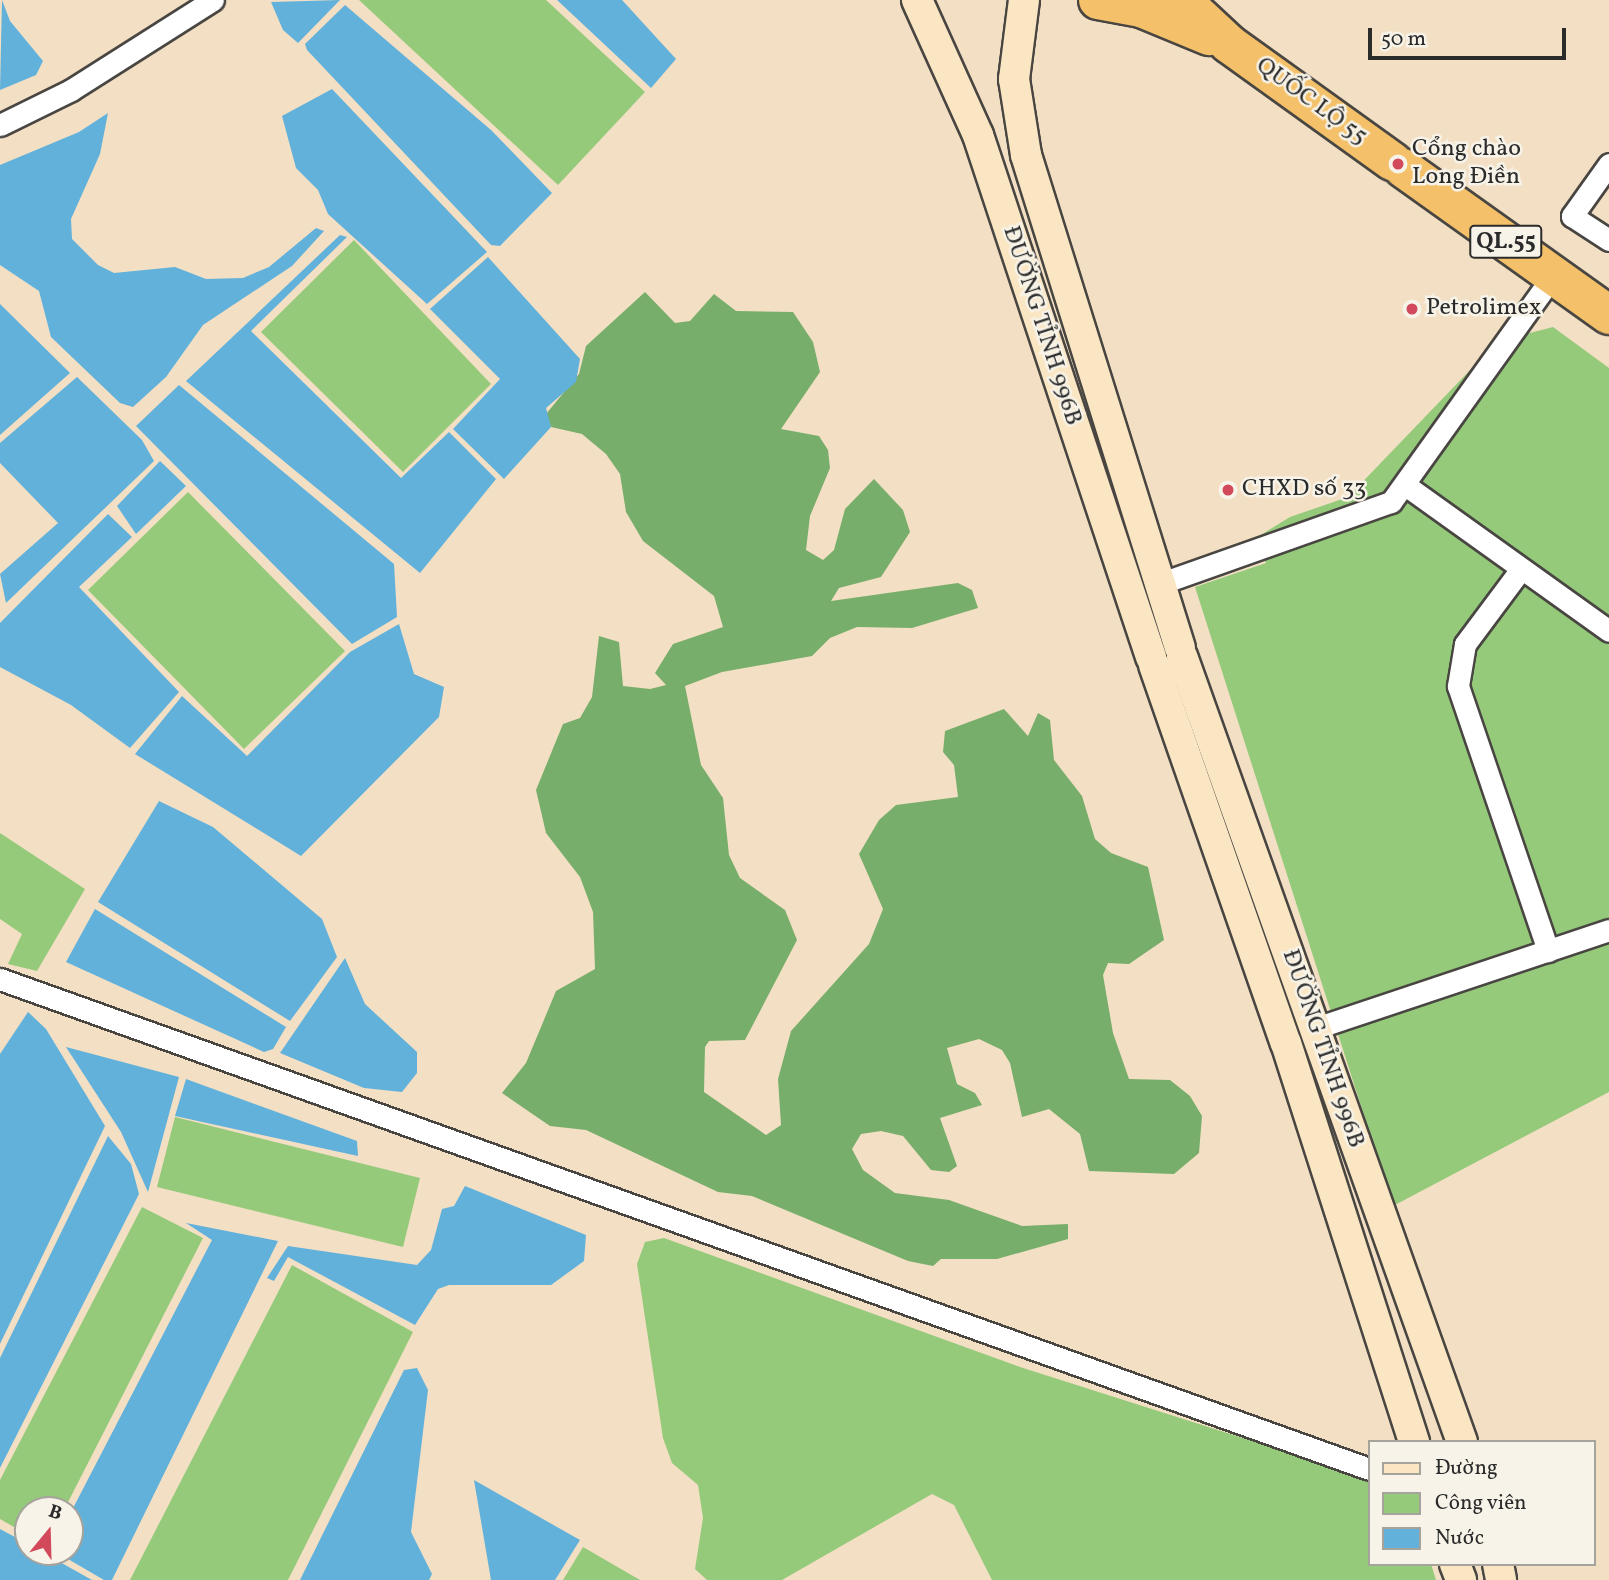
<!DOCTYPE html>
<html>
<head>
<meta charset="utf-8">
<style>
  body { margin:0 }
  #map { position:relative; width:1609px; height:1580px; overflow:hidden; background:#f3dfc4; font-family:Vollkorn,serif }
  div>[style] { position:absolute }
  .green>* { inset:0; background:#95ca7b }
  .forest>* { inset:0; background:#78ae6b }
  .water>* { inset:0; background:#61b1db }
  .roads { filter:drop-shadow(2px 0 #494642) drop-shadow(-2px 0 #494642) drop-shadow(0 2px #494642) drop-shadow(0 -2px #494642) }
  .street>* { height:21px; margin:-10.5px; padding:0 10.5px; transform-origin:10.5px; border-radius:10.5px; background:#fff }
  .secondary>* { height:30px; margin:-15px; padding:0 15px; transform-origin:15px; border-radius:15px; background:#fbe6c3 }
  .highway>* { height:38px; margin:-19px; padding:0 19px; transform-origin:19px; border-radius:19px; background:#f4c16a }
  .dots>* { width:19px; height:19px; translate:-50% -50%; box-sizing:border-box; border:4px solid #f7f3e8; border-radius:50% }
  span { translate:-50% -50%; white-space:nowrap; text-align:center; line-height:1.15; -webkit-text-stroke:5px #f7f3e8; paint-order:stroke }
  .shield-label span { padding:2px 5px; background:#f7f3e8; border:2px solid; border-radius:5px; -webkit-text-stroke-width:0 }
  .shield-label { font-size:23px; color:#2b2b2b; font-weight:700 }
  .street-label { font-size:24px; color:#2b2b2b }
  .poi-label { font-size:24px; color:#2b2b2b }
  .left { translate:0 -50%; text-align:left }
  .legend { position:absolute; left:1368px; top:1440px; width:228px; height:126px; box-sizing:border-box; background:#f7f3e8; border:2px solid #a5a39c; margin:0; padding:9px 12px; list-style:none; font-size:21px; color:#2b2b2b }
  .legend li { display:flex; align-items:center; gap:14px; height:35px }
  .legend b { width:35px; border:2px solid #a5a39c }
  .north { position:absolute; left:14px; top:1496px; width:70px; height:70px; box-sizing:border-box; background:#f7f3e8; border:2px solid #a5a39c; border-radius:50%; rotate:19deg; font-size:19px; font-weight:700; line-height:28px; text-align:center; color:#2b2b2b }
  .north::after { content:''; display:block; margin:auto; width:24px; height:32px; background:#d1495b; clip-path:polygon(50% 0,100% 100%,50% 72%,0 100%) }
  .scale { position:absolute; left:1368px; top:28px; width:198px; height:32px; box-sizing:border-box; border:4px solid #2b2b2b; border-top:0; padding-left:9px; font-size:21px; line-height:24px; white-space:nowrap; color:#2b2b2b; -webkit-text-stroke:5px #f7f3e8; paint-order:stroke }
</style>
</head>
<body>
<div id="map">
  <div class="green">
    <div style="clip-path:polygon(359px 0,546px 0,645px 92px,558px 185px)"></div>
    <div style="clip-path:polygon(354px 240px,491px 384px,403px 472px,261px 332px)"></div>
    <div style="clip-path:polygon(1553px 327px,1609px 368px,1609px 1092px,1393px 1206px,1195px 587px,1266px 563px,1254px 539px,1290px 517px,1348px 497px,1498px 341px)"></div>
    <div style="clip-path:polygon(188px 492px,345px 651px,244px 749px,88px 590px)"></div>
    <div style="clip-path:polygon(0 833px,85px 889px,37px 971px,8px 964px,22px 934px,0 919px)"></div>
    <div style="clip-path:polygon(175px 1117px,420px 1178px,403px 1247px,157px 1187px)"></div>
    <div style="clip-path:polygon(142px 1207px,203px 1238px,64px 1510px,28px 1510px,28px 1535px,0 1519px,0 1480px)"></div>
    <div style="clip-path:polygon(664px 1238px,1020px 1367px,1369px 1478px,1369px 1564px,1431px 1564px,1436px 1580px,992px 1580px,954px 1505px,932px 1494px,782px 1580px,707px 1580px,695px 1569px,703px 1518px,698px 1485px,672px 1463px,663px 1438px,637px 1264px,645px 1242px)"></div>
    <div style="clip-path:polygon(292px 1265px,413px 1332px,288px 1580px,130px 1580px)"></div>
    <div style="clip-path:polygon(583px 1547px,640px 1580px,563px 1580px)"></div>
  </div>
  <div class="forest">
    <div style="clip-path:polygon(645px 292px,675px 323px,690px 321px,714px 294px,736px 311px,793px 312px,813px 342px,820px 372px,781px 429px,819px 436px,828px 450px,830px 468px,810px 516px,806px 550px,823px 560px,834px 550px,845px 509px,874px 479px,903px 510px,910px 532px,881px 577px,839px 588px,831px 601px,958px 583px,972px 590px,978px 608px,912px 628px,857px 627px,830px 638px,812px 656px,722px 672px,685px 686px,701px 765px,723px 798px,729px 855px,740px 878px,785px 910px,797px 940px,745px 1040px,709px 1041px,705px 1047px,704px 1092px,766px 1135px,781px 1125px,778px 1079px,791px 1031px,869px 944px,883px 909px,859px 854px,879px 820px,896px 805px,958px 797px,954px 765px,943px 752px,945px 731px,1004px 709px,1028px 736px,1038px 713px,1050px 720px,1054px 760px,1082px 796px,1095px 839px,1111px 853px,1148px 867px,1164px 940px,1129px 964px,1108px 963px,1103px 975px,1113px 1033px,1129px 1079px,1170px 1080px,1190px 1096px,1202px 1116px,1199px 1153px,1174px 1174px,1089px 1171px,1080px 1134px,1049px 1109px,1022px 1117px,1010px 1063px,1002px 1050px,979px 1039px,947px 1048px,957px 1084px,975px 1093px,982px 1105px,940px 1118px,957px 1166px,949px 1172px,931px 1170px,903px 1136px,881px 1131px,861px 1134px,852px 1149px,863px 1170px,895px 1193px,949px 1200px,1022px 1226px,1068px 1224px,1068px 1239px,997px 1259px,941px 1259px,933px 1266px,908px 1261px,752px 1196px,718px 1192px,586px 1130px,550px 1126px,502px 1093px,526px 1063px,556px 991px,595px 969px,593px 912px,580px 877px,546px 833px,536px 790px,563px 724px,580px 718px,592px 697px,599px 636px,619px 642px,623px 686px,650px 689px,666px 685px,655px 673px,673px 644px,723px 627px,714px 596px,643px 541px,626px 512px,620px 474px,606px 454px,582px 434px,551px 427px,546px 414px,579px 374px,586px 346px)"></div>
  </div>
  <div class="water">
    <div style="clip-path:polygon(2px 0,10px 21px,43px 61px,36px 75px,0 90px)"></div>
    <div style="clip-path:polygon(340px 0,298px 43px,283px 30px,271px 2px)"></div>
    <div style="clip-path:polygon(557px 0,622px 0,676px 59px,651px 88px)"></div>
    <div style="clip-path:polygon(345px 5px,491px 130px,552px 193px,500px 246px,491px 245px,307px 50px,305px 44px)"></div>
    <div style="clip-path:polygon(332px 89px,487px 252px,427px 304px,328px 214px,318px 190px,296px 168px,282px 116px)"></div>
    <div style="clip-path:polygon(108px 113px,100px 154px,71px 219px,72px 239px,98px 265px,114px 273px,175px 267px,206px 279px,243px 278px,269px 267px,316px 228px,324px 231px,292px 266px,203px 325px,166px 377px,133px 407px,120px 403px,51px 337px,39px 291px,0 265px,0 165px,79px 132px)"></div>
    <div style="clip-path:polygon(340px 235px,347px 237px,251px 331px,401px 478px,449px 432px,496px 479px,420px 573px,186px 381px)"></div>
    <div style="clip-path:polygon(488px 257px,580px 359px,576px 382px,546px 408px,551px 427px,504px 479px,453px 429px,500px 379px,430px 309px)"></div>
    <div style="clip-path:polygon(0 304px,70px 373px,0 435px)"></div>
    <div style="clip-path:polygon(77px 377px,142px 440px,154px 461px,6px 603px,0 574px,58px 523px,0 463px,0 443px)"></div>
    <div style="clip-path:polygon(179px 385px,394px 564px,397px 617px,352px 644px,136px 426px)"></div>
    <div style="clip-path:polygon(160px 461px,186px 486px,136px 534px,117px 506px)"></div>
    <div style="clip-path:polygon(108px 514px,132px 537px,79px 587px,179px 692px,130px 748px,71px 705px,0 667px,0 623px)"></div>
    <div style="clip-path:polygon(399px 624px,414px 674px,444px 687px,439px 717px,301px 856px,135px 754px,182px 696px,247px 756px,350px 652px)"></div>
    <div style="clip-path:polygon(159px 801px,213px 827px,322px 919px,337px 957px,290px 1021px,98px 902px)"></div>
    <div style="clip-path:polygon(95px 909px,286px 1027px,273px 1049px,264px 1052px,66px 962px)"></div>
    <div style="clip-path:polygon(345px 958px,365px 1004px,417px 1052px,417px 1073px,402px 1092px,364px 1088px,280px 1053px)"></div>
    <div style="clip-path:polygon(28px 1012px,46px 1029px,105px 1126px,0 1344px,0 1054px)"></div>
    <div style="clip-path:polygon(66px 1047px,179px 1077px,148px 1192px,121px 1132px)"></div>
    <div style="clip-path:polygon(186px 1079px,357px 1141px,358px 1156px,175px 1116px)"></div>
    <div style="clip-path:polygon(108px 1136px,131px 1164px,139px 1194px,0 1468px,0 1358px)"></div>
    <div style="clip-path:polygon(465px 1186px,586px 1235px,584px 1261px,551px 1285px,449px 1285px,438px 1289px,415px 1325px,288px 1257px,274px 1281px,267px 1278px,288px 1246px,417px 1265px,431px 1250px,442px 1209px,454px 1206px)"></div>
    <div style="clip-path:polygon(186px 1223px,278px 1241px,112px 1580px,104px 1580px,56px 1552px,70px 1552px,70px 1514px,212px 1240px)"></div>
    <div style="clip-path:polygon(417px 1368px,428px 1390px,411px 1532px,432px 1574px,429px 1580px,300px 1580px,404px 1370px)"></div>
    <div style="clip-path:polygon(474px 1480px,580px 1540px,555px 1580px,491px 1580px)"></div>
    <div style="clip-path:polygon(0 1529px,28px 1544px,28px 1552px,42px 1552px,92px 1580px,0 1580px)"></div>
  </div>
  <div class="roads">
    <div class="street">
      <div style="left:0;top:125px;width:79px;rotate:-26.2deg"></div>
      <div style="left:71px;top:90px;width:168px;rotate:-32.4deg"></div>
      <div style="left:1609px;top:164px;width:64px;rotate:125.4deg"></div>
      <div style="left:1572px;top:216px;width:44px;rotate:33deg"></div>
      <div style="left:1408px;top:487px;width:247px;rotate:35.6deg"></div>
      <div style="left:1521px;top:569px;width:94px;rotate:126.7deg"></div>
      <div style="left:1465px;top:644px;width:43px;rotate:99.5deg"></div>
      <div style="left:1458px;top:686px;width:280px;rotate:71.2deg"></div>
      <div style="left:1159px;top:584px;width:246px;rotate:-19.5deg"></div>
      <div style="left:1391px;top:502px;width:278px;rotate:-54.4deg"></div>
      <div style="left:0;top:979px;width:1454px;rotate:19.69deg"></div>
      <div style="left:1313px;top:1029px;width:312px;rotate:-18.5deg"></div>
    </div>
    <div class="secondary">
      <div style="left:917px;top:0;width:148px;rotate:65.7deg"></div>
      <div style="left:978px;top:135px;width:550px;rotate:71.66deg"></div>
      <div style="left:1024px;top:0;width:80px;rotate:97.2deg"></div>
      <div style="left:1014px;top:79px;width:77px;rotate:81deg"></div>
      <div style="left:1026px;top:155px;width:516px;rotate:72.65deg"></div>
      <div style="left:1182px;top:656px;width:834px;rotate:70.39deg"></div>
      <div style="left:1154px;top:665px;width:400px;rotate:70.8deg"></div>
      <div style="left:1286px;top:1043px;width:419px;rotate:72.2deg"></div>
      <div style="left:1455px;top:1564px;width:17px;rotate:69deg"></div>
      <div style="left:1498px;top:1564px;width:16px;rotate:79deg"></div>
    </div>
    <div class="highway">
      <div style="left:1098px;top:0;width:44px;rotate:10.5deg"></div>
      <div style="left:1141px;top:8px;width:74px;rotate:22.4deg"></div>
      <div style="left:1182px;top:0;width:64px;rotate:43.1deg"></div>
      <div style="left:1229px;top:44px;width:201px;rotate:35.7deg"></div>
      <div style="left:1403px;top:168px;width:253px;rotate:35.5deg"></div>
    </div>
  </div>
  <div class="dots">
    <div style="left:1398px;top:164px;background:#d1495b"></div>
    <div style="left:1412px;top:309px;background:#d1495b"></div>
    <div style="left:1228px;top:490px;background:#d1495b"></div>
  </div>
  <div class="shield-label">
    <span style="left:1506px;top:242px">QL.55</span>
  </div>
  <div class="street-label">
    <span style="left:1311px;top:102px;rotate:36deg">QUỐC LỘ 55</span>
    <span style="left:1041px;top:326px;rotate:72deg">ĐƯỜNG TỈNH 996B</span>
    <span style="left:1322px;top:1049px;rotate:71deg">ĐƯỜNG TỈNH 996B</span>
  </div>
  <div class="poi-label">
    <span class="left" style="left:1412px;top:164px">Cổng chào<br>Long Điền</span>
    <span class="left" style="left:1426px;top:309px">Petrolimex</span>
    <span class="left" style="left:1242px;top:490px">CHXD số 33</span>
  </div>
  <ul class="legend">
  <li><b style="height:9px;background:#fbe6c3"></b>Đường</li>
  <li><b style="height:19px;background:#95ca7b"></b>Công viên</li>
  <li><b style="height:19px;background:#61b1db"></b>Nước</li>
  </ul>
  <div class="north">B</div>
  <div class="scale">50 m</div>
</div>
</body>
</html>
